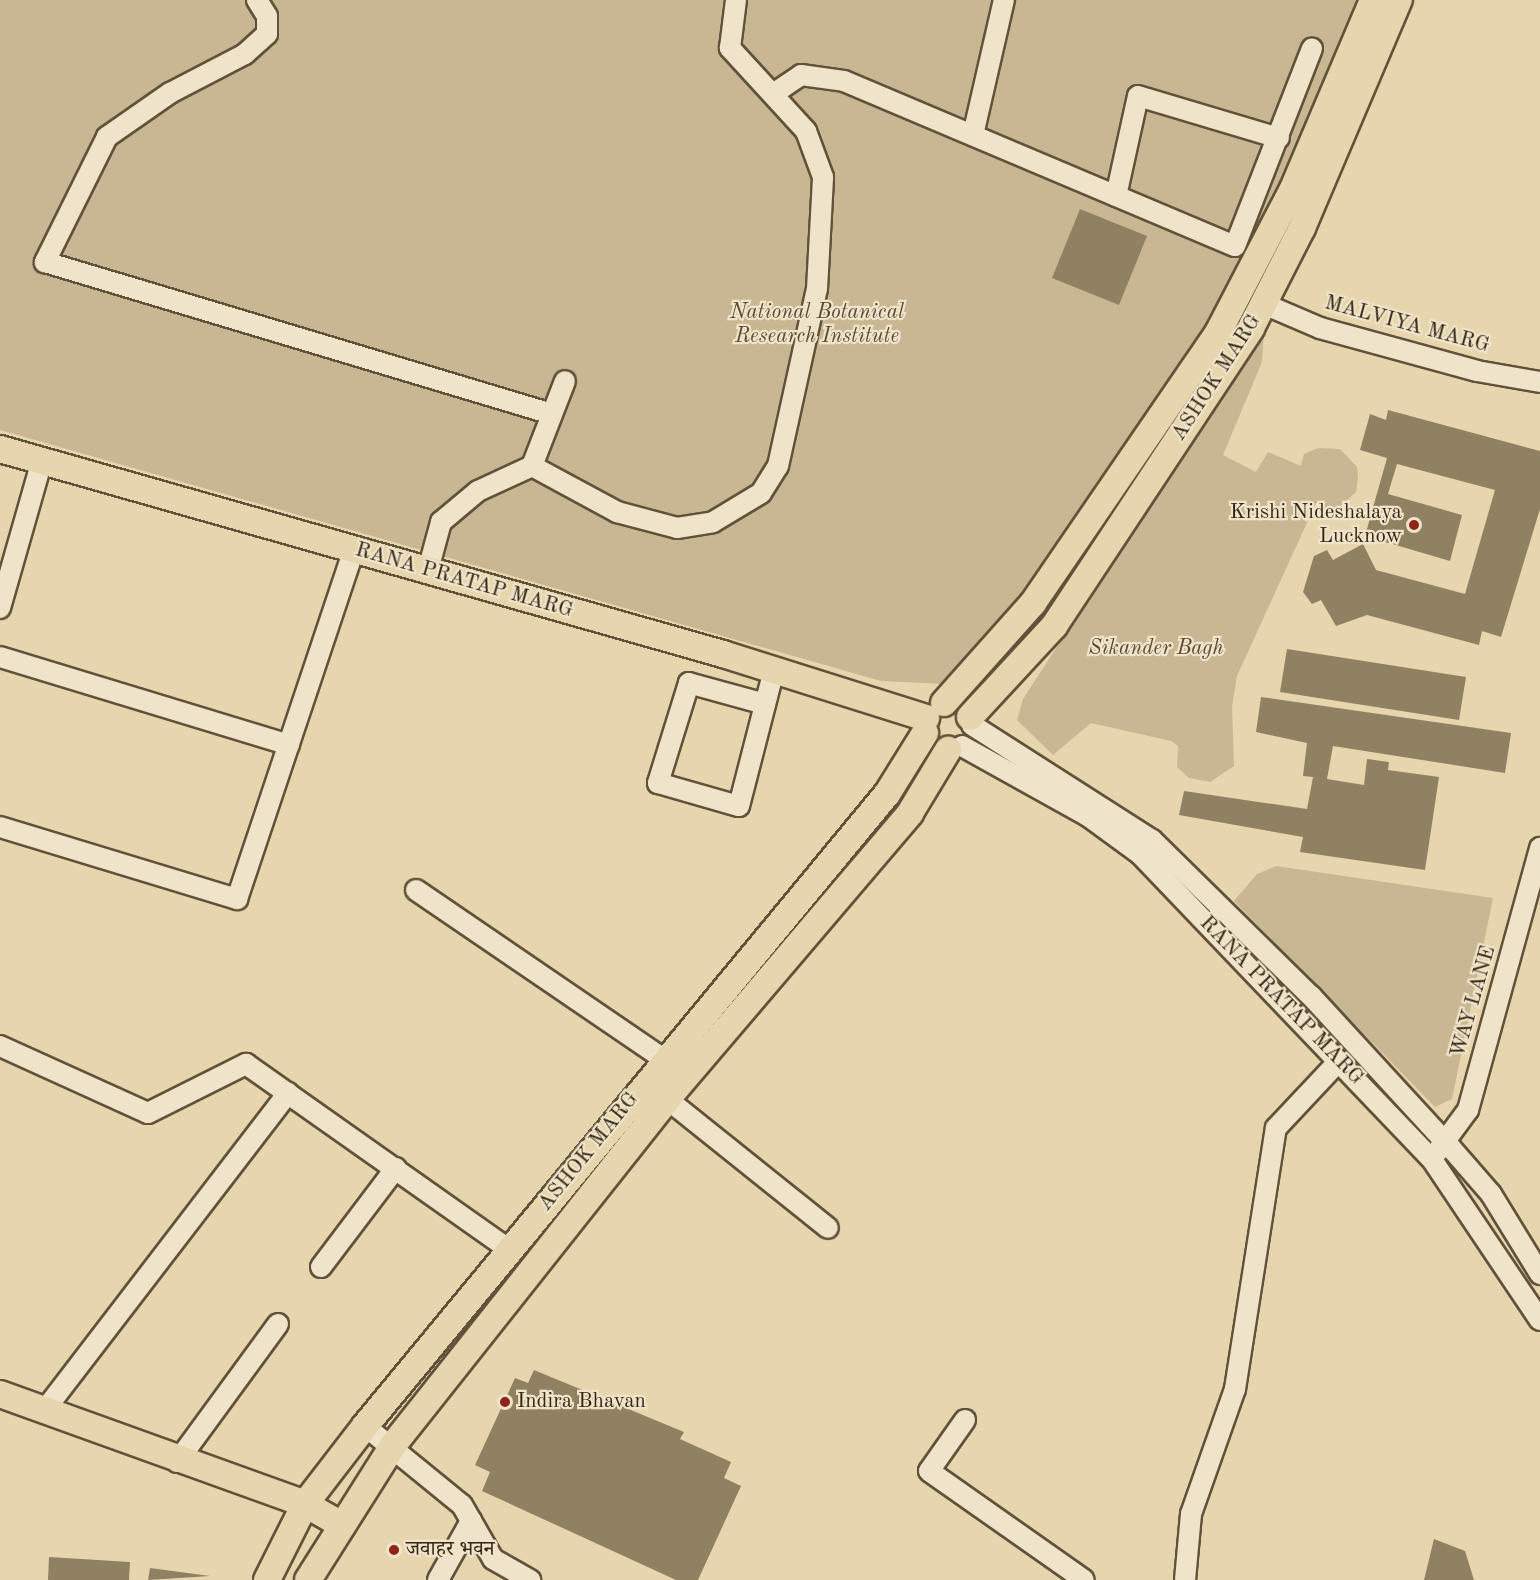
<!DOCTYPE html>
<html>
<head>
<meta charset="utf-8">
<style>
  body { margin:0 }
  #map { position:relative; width:1540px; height:1580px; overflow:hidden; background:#e7d5ad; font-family:"Old Standard TT","Noto Serif Devanagari",serif }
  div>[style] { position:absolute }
  .green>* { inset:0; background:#c9b793 }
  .building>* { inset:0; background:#918163 }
  .roads { filter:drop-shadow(2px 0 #61523a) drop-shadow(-2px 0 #61523a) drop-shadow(0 2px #61523a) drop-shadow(0 -2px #61523a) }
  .minor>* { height:20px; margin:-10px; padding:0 10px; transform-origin:10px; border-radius:10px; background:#efe4ca }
  .major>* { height:26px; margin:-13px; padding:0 13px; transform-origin:13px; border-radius:13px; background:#e7d5ad }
  .dots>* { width:16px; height:16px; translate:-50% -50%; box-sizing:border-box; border:3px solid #efe4ca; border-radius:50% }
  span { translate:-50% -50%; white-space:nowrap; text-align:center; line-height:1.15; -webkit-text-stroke:4.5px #efe4ca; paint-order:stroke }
  .park-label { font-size:21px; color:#594a33; font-style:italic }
  .street-label { font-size:21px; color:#342613 }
  .poi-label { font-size:21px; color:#342613 }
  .right { translate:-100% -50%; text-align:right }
  .left { translate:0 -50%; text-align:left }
</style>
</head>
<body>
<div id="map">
  <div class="green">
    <div style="clip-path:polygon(0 0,1361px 0,1245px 264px,1012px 619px,945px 684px,881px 681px,0 430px)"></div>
    <div style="clip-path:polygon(1264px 327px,1262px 362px,1223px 455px,1256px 472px,1268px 452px,1301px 466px,1304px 454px,1318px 448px,1340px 449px,1357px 467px,1358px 478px,1356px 492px,1341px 506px,1328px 510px,1316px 503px,1237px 676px,1232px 706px,1234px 766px,1210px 782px,1189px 778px,1177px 767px,1178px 746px,1171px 741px,1091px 723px,1053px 755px,1017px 720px,1023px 699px)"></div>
    <div style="clip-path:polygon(1276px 866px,1493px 898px,1452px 1099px,1435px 1107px,1234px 901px,1257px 874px)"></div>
  </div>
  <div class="building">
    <div style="clip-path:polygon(1080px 209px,1147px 236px,1119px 305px,1052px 278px)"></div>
    <div style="clip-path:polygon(1388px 410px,1540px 451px,1540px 509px,1501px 637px,1482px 631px,1479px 645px,1367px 615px,1336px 626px,1321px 600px,1312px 604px,1303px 592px,1314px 556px,1327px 550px,1333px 560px,1363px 544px,1376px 570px,1465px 594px,1495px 490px,1397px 464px,1388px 494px,1462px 515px,1450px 561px,1365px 536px,1387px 458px,1360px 450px,1370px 414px,1386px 420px)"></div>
    <div style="clip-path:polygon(1287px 649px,1466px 677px,1459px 720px,1280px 692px)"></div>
    <div style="clip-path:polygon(1261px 697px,1511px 733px,1505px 773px,1333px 746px,1327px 779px,1364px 785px,1367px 759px,1389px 762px,1388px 770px,1439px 777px,1425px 870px,1300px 852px,1303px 837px,1179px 815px,1184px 791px,1307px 809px,1313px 777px,1303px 776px,1307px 743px,1256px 732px)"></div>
    <div style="clip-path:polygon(534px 1370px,684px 1432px,680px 1439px,731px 1462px,724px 1478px,741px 1486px,698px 1580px,676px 1580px,482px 1491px,490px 1472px,475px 1465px,515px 1378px,528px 1383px)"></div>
    <div style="clip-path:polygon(1434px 1539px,1465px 1551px,1474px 1580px,1424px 1580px)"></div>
    <div style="clip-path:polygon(49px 1557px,130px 1562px,129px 1580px,48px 1580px)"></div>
    <div style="clip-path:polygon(150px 1568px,210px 1576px,148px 1580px)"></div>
  </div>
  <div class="roads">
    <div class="minor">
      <div style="left:257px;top:0;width:19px;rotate:58deg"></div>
      <div style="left:267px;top:16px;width:18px;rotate:90deg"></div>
      <div style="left:267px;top:34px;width:30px;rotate:138deg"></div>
      <div style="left:245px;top:54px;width:85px;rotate:152.5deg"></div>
      <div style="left:170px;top:93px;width:77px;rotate:145.1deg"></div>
      <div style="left:107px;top:137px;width:140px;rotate:116.4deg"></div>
      <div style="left:45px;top:262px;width:529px;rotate:16.69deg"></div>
      <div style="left:773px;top:94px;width:34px;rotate:-34deg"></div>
      <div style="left:801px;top:75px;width:43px;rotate:7.9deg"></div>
      <div style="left:844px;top:81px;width:424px;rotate:22.9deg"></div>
      <div style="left:1235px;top:246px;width:212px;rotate:-68.7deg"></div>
      <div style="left:973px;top:135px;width:139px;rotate:-77.1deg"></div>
      <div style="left:1116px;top:196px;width:102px;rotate:-77.6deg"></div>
      <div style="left:1138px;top:96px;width:147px;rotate:16.6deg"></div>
      <div style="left:1264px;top:304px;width:61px;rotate:23.2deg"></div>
      <div style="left:1320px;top:328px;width:163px;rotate:15.3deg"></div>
      <div style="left:1477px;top:371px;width:64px;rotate:9.9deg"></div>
      <div style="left:532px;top:466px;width:97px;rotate:28.4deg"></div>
      <div style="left:617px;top:512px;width:62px;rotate:14.9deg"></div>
      <div style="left:677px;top:528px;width:36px;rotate:-9deg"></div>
      <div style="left:713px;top:522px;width:56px;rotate:-31.1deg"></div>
      <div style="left:761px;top:493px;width:32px;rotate:-58deg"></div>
      <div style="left:778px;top:466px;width:181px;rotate:-77.6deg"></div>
      <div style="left:817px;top:289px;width:112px;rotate:-86.9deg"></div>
      <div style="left:823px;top:177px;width:49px;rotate:-110.3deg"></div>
      <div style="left:806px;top:131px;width:113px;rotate:-132.5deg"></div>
      <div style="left:730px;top:48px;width:48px;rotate:-82.9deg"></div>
      <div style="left:428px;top:570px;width:50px;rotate:-74.8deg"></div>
      <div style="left:441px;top:522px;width:48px;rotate:-40deg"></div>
      <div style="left:478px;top:491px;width:60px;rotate:-24.8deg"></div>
      <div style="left:532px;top:466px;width:91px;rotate:-68.8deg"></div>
      <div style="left:0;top:608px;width:153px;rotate:-74.1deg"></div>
      <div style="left:0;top:657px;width:302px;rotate:16.9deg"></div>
      <div style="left:765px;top:704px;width:79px;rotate:-164.6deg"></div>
      <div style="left:689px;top:683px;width:105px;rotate:107.2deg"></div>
      <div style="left:658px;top:783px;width:84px;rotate:15.9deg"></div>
      <div style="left:739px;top:806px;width:140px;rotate:-75.6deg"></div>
      <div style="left:972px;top:725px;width:214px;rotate:32.6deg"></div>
      <div style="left:1152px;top:840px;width:223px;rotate:44.5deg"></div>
      <div style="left:1311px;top:996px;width:207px;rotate:47.4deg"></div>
      <div style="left:1451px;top:1148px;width:61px;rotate:49deg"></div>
      <div style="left:1491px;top:1194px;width:94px;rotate:58.5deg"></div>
      <div style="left:962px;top:746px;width:144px;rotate:29.1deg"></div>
      <div style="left:1088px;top:816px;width:64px;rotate:36.2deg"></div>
      <div style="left:1140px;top:854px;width:421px;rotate:46.3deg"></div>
      <div style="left:1431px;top:1158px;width:195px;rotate:56.1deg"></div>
      <div style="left:0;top:827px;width:248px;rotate:16.9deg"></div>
      <div style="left:237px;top:899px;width:368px;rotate:-71.5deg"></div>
      <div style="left:416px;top:890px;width:300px;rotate:34.3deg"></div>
      <div style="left:0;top:1046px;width:162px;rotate:24.4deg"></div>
      <div style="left:148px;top:1113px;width:110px;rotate:-26.6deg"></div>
      <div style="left:246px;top:1064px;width:323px;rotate:35.2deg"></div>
      <div style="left:667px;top:1099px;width:206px;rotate:38.7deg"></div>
      <div style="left:1437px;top:1152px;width:52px;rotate:-53.6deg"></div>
      <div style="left:1468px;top:1110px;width:272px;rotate:-74.6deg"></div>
      <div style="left:321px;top:1267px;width:124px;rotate:-52.9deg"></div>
      <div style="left:44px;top:1411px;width:401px;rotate:-52.5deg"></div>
      <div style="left:965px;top:1420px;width:62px;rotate:125.2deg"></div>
      <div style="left:929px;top:1471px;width:189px;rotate:35.1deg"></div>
      <div style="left:365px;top:1426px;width:125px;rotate:39.2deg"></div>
      <div style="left:462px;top:1505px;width:62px;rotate:60.1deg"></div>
      <div style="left:493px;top:1559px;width:43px;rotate:29.6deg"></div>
      <div style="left:177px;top:1462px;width:171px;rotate:-53.8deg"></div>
      <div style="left:438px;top:1580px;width:68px;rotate:-60.8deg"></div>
      <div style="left:1185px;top:1580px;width:66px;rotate:-84.8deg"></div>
      <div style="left:1191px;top:1514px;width:133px;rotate:-70.6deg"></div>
      <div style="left:1235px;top:1389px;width:264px;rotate:-81.1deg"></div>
      <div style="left:1276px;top:1128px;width:92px;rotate:-46.8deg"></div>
    </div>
    <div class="major">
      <div style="left:0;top:449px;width:752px;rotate:15.83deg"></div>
      <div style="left:723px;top:654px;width:213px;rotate:17.5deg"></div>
      <div style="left:944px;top:703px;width:134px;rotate:-48.3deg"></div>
      <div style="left:1033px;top:603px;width:330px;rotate:-55.6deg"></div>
      <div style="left:1219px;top:331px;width:158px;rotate:-62.5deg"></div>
      <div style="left:1292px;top:191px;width:207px;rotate:-67deg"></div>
      <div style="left:970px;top:717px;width:124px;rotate:-47.3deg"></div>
      <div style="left:1054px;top:626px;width:357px;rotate:-56.5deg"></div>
      <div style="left:1251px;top:328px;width:112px;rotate:-63deg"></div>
      <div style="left:1302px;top:228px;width:248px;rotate:-67deg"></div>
      <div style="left:0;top:1394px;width:324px;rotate:19.8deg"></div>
      <div style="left:305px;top:1504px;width:43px;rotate:29.6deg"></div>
      <div style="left:267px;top:1580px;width:85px;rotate:-63.4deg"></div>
      <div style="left:305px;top:1504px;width:98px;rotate:-52.4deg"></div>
      <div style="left:365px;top:1426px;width:820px;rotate:-50.45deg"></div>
      <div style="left:887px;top:794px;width:72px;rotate:-58.1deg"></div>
      <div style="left:308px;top:1580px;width:161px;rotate:-57.7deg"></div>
      <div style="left:394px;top:1444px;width:440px;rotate:-51.6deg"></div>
      <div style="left:667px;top:1099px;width:375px;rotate:-49.6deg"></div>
      <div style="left:910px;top:813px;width:74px;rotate:-58.9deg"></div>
    </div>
  </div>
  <div class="dots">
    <div style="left:1414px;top:525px;background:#8f2418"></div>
    <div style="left:505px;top:1402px;background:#8f2418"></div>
    <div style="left:394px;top:1550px;background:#8f2418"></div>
  </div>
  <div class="park-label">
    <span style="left:817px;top:325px">National Botanical<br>Research Institute</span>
    <span style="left:1156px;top:649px">Sikander Bagh</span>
  </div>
  <div class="street-label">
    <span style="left:1407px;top:325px;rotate:15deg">MALVIYA MARG</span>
    <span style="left:1217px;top:378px;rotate:-57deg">ASHOK MARG</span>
    <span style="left:464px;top:581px;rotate:16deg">RANA PRATAP MARG</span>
    <span style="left:1281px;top:1001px;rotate:46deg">RANA PRATAP MARG</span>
    <span style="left:1474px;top:1002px;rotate:-74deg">WAY LANE</span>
    <span style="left:589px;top:1152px;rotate:-51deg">ASHOK MARG</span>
  </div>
  <div class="poi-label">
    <span class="right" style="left:1402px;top:525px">Krishi Nideshalaya<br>Lucknow</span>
    <span class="left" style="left:517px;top:1402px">Indira Bhavan</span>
    <span class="left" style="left:406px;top:1550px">जवाहर भवन</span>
  </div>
</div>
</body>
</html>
